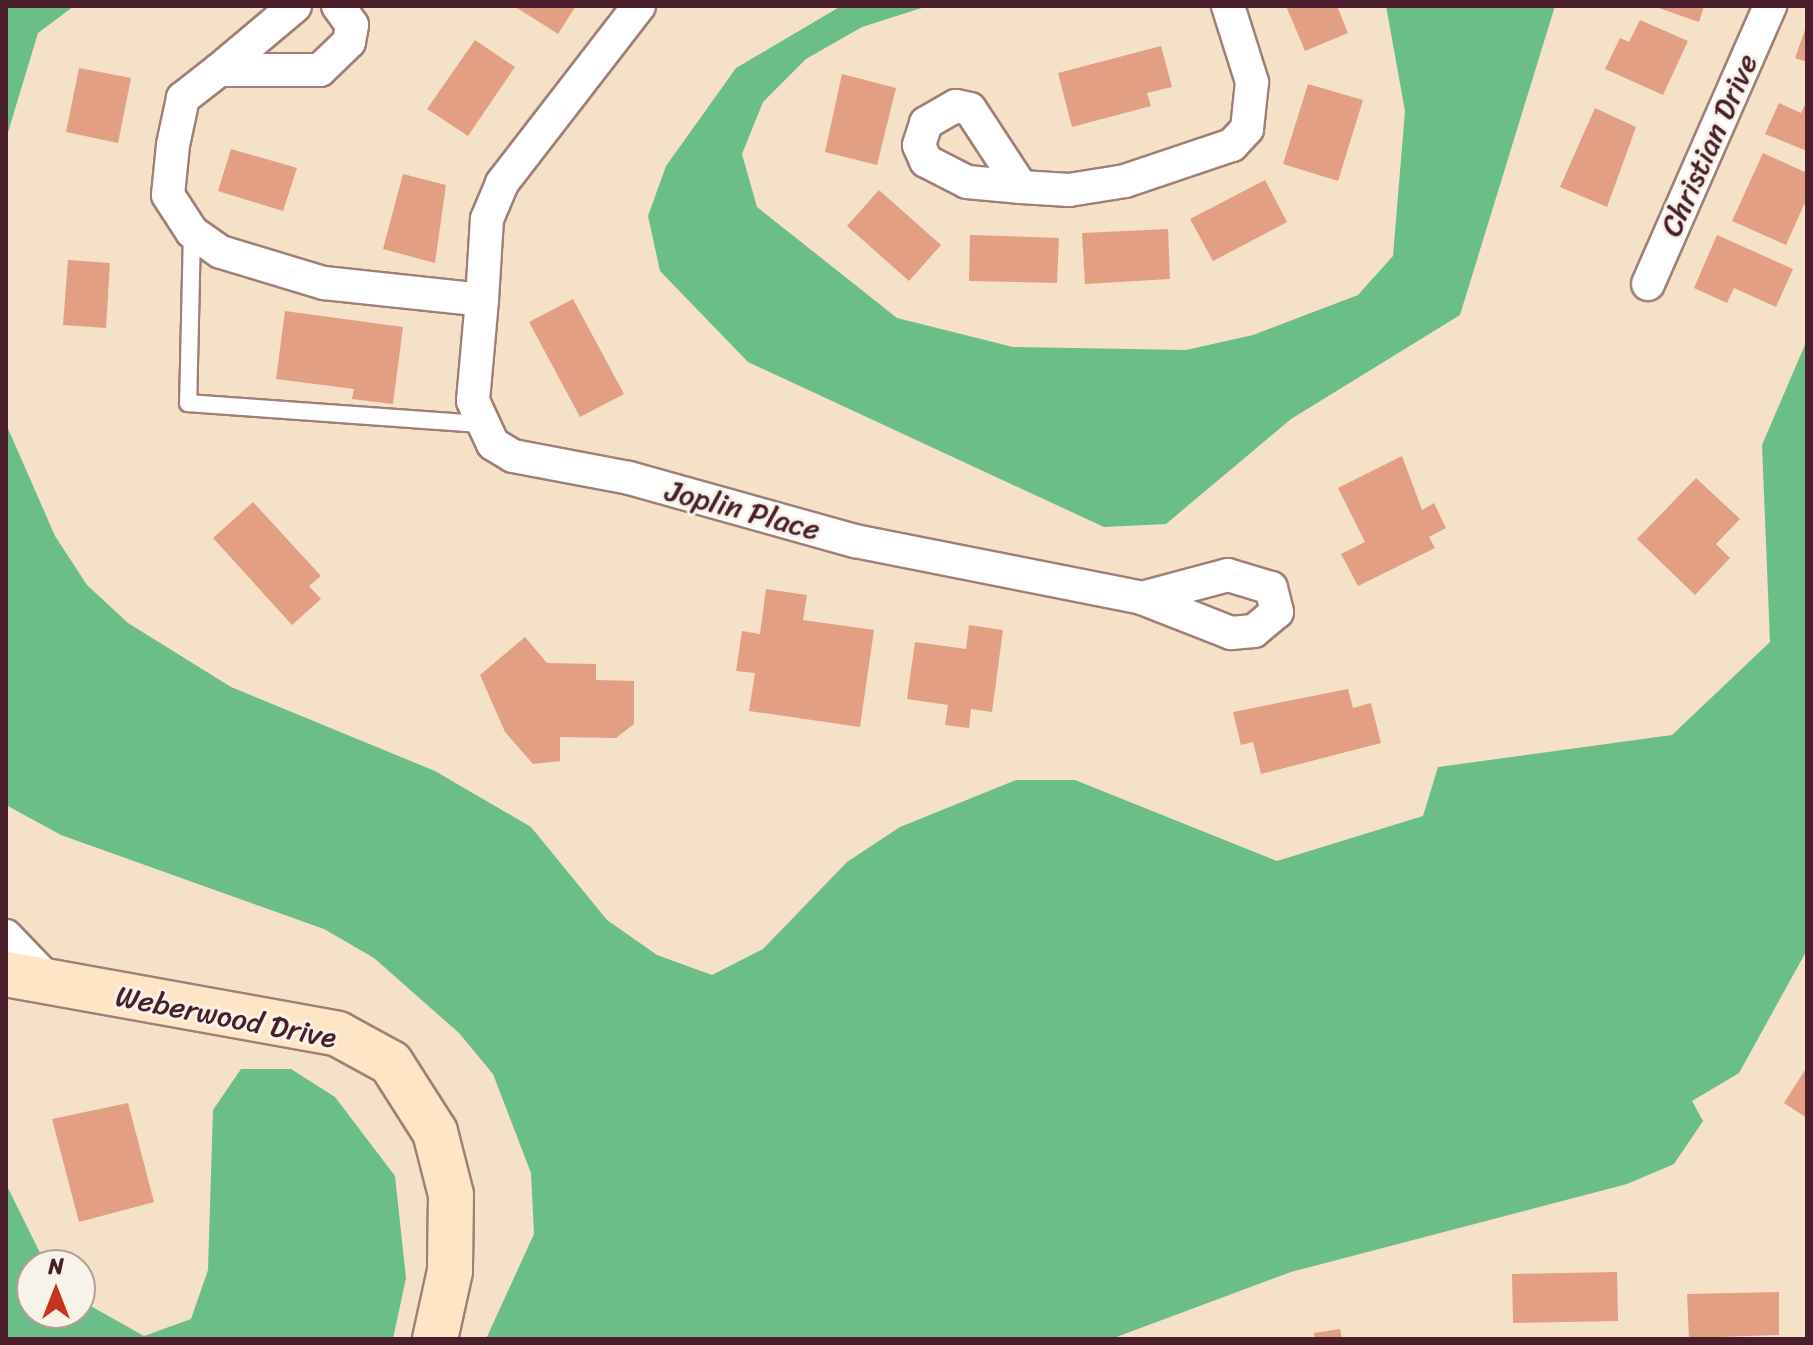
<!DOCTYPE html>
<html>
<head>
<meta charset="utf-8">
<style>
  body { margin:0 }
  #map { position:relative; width:1813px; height:1345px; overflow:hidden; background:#f4e1c7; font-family:Sriracha,sans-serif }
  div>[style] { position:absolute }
  .forest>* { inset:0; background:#6cbe89 }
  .building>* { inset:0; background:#e29f84 }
  .roads { filter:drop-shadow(2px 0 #9f8079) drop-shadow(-2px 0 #9f8079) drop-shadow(0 2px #9f8079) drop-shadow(0 -2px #9f8079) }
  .lane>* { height:16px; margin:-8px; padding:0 8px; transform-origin:8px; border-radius:8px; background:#fff }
  .street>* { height:32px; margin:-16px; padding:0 16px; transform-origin:16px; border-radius:16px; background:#fff }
  .secondary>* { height:44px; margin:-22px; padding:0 22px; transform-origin:22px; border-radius:22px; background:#fde5c5 }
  span { translate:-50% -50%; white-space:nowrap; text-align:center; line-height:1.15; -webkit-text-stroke:6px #f7f3e8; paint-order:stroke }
  .street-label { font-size:30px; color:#4a1f2b }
  .frame { position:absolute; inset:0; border:8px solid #4a1f2b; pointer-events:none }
  .north { position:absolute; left:16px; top:1249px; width:80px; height:80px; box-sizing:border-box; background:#f7f3e8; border:2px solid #b29e9c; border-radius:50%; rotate:0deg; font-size:22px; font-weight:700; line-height:32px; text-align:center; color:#4a1f2b }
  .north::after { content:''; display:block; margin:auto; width:28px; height:36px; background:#c8321e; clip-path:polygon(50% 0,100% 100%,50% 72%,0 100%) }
</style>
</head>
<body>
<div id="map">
  <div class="forest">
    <div style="clip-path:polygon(6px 6px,74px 6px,38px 33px,6px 139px)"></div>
    <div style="clip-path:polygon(841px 6px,928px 6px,862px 27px,806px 59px,763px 102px,742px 154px,757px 207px,897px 318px,1013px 347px,1186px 350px,1253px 335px,1358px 295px,1393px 256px,1405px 111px,1386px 6px,1555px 6px,1460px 315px,1291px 419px,1166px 524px,1104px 527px,748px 362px,660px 271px,648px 216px,666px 166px,736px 68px)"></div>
    <div style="clip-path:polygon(1807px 340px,1807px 950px,1739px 1073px,1692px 1101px,1703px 1121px,1674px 1164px,1627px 1184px,1291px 1272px,1111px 1339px,486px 1339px,534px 1234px,531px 1173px,493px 1074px,459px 1033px,374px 958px,324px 929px,61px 835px,6px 805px,6px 424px,55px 536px,87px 585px,128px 623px,231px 687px,435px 771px,531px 827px,607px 920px,657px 955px,712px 975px,763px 949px,847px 862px,900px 827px,1016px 780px,1075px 780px,1277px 861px,1423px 816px,1438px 767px,1672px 735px,1770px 642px,1762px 445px)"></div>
    <div style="clip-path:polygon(241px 1069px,291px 1069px,335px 1097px,395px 1176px,406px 1278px,393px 1339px,6px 1339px,6px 1184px,46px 1265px,32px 1265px,32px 1313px,80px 1313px,80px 1300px,144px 1336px,191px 1319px,208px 1270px,213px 1110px)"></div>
  </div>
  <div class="building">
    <div style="clip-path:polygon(514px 6px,576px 6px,558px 34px)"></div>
    <div style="clip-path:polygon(1286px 6px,1337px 6px,1348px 33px,1305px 51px)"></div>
    <div style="clip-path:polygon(1653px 6px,1704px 6px,1699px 22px)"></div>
    <div style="clip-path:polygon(1640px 20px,1688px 41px,1663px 95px,1605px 69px,1620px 38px,1629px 42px)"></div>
    <div style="clip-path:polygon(1807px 24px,1807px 62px,1795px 58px)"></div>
    <div style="clip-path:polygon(475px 40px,515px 67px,468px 136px,427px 109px)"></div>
    <div style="clip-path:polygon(1161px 46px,1172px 87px,1147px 93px,1151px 106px,1072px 127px,1058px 73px)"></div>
    <div style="clip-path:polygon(79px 68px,131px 78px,118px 143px,66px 132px)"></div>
    <div style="clip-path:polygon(842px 74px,896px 88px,877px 165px,825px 152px)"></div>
    <div style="clip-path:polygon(1308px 84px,1363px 100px,1338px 181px,1283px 164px)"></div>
    <div style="clip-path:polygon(1807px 100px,1807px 151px,1765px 134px,1779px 103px,1801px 113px)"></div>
    <div style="clip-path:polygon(1595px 108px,1636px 127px,1607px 207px,1560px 187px)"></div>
    <div style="clip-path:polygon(231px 149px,297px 168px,283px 211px,218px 191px)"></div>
    <div style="clip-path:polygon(1763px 153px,1807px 173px,1807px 198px,1786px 245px,1732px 221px)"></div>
    <div style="clip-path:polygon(403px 174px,446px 185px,435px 263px,383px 249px)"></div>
    <div style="clip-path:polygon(1265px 180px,1287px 222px,1213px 261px,1190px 219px)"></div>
    <div style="clip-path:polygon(879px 190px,941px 245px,909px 281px,847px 226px)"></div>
    <div style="clip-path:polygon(1168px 229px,1170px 279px,1085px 284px,1082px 233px)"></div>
    <div style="clip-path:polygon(970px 235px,1059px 238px,1057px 283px,969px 281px)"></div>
    <div style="clip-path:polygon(1717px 235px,1793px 269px,1776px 307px,1734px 288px,1727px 303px,1694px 288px)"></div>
    <div style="clip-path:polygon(68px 260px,110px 263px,106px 328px,63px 325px)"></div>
    <div style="clip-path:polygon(573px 299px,624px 394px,580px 417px,529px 322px)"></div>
    <div style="clip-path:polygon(285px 311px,403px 327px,393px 404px,352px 399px,354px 389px,276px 379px)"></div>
    <div style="clip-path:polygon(1402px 456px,1422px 510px,1434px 503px,1446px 528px,1429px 537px,1435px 548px,1358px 586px,1341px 554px,1365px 542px,1338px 488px)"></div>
    <div style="clip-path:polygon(1696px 478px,1740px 519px,1716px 544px,1730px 558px,1695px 595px,1637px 539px)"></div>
    <div style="clip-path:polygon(253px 502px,321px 576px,309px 586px,321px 599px,292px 625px,213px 538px)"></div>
    <div style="clip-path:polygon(766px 589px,807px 595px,803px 620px,874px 630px,860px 727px,749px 711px,755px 673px,736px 671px,742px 631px,760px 634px)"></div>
    <div style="clip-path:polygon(969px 625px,1003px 630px,992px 712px,971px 709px,969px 728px,945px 725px,948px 705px,907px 699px,915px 642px,966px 649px)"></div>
    <div style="clip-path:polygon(525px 637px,547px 663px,596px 664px,596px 680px,634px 681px,634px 724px,616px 738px,560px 737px,560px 761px,533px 764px,505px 732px,480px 675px)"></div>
    <div style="clip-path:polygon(1348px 689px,1353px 708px,1371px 703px,1381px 743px,1261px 774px,1253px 742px,1241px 745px,1233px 712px)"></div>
    <div style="clip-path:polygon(1807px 1067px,1807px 1118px,1784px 1103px)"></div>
    <div style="clip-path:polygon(128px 1103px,154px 1202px,79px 1222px,52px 1119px)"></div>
    <div style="clip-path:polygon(1617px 1272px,1618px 1321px,1513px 1323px,1512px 1274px)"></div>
    <div style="clip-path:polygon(1779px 1292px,1779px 1335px,1689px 1338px,1687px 1294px)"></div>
    <div style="clip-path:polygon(1340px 1329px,1342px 1339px,1315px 1339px,1314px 1333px)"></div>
  </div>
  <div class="roads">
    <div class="lane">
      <div style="left:192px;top:232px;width:171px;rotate:91.3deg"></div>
      <div style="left:188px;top:403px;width:292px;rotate:4.1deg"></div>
    </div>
    <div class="street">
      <div style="left:295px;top:6px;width:99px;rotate:139.9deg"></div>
      <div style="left:219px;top:70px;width:101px"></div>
      <div style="left:320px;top:70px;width:40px;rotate:-44deg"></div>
      <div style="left:349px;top:42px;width:17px;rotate:-80deg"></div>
      <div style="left:352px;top:25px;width:24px;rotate:-126deg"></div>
      <div style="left:219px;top:70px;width:46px;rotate:142.1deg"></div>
      <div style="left:183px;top:98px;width:48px;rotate:102deg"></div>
      <div style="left:173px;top:145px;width:50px;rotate:95.7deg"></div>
      <div style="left:168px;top:195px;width:44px;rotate:57deg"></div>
      <div style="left:192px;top:232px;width:35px;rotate:35deg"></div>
      <div style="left:221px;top:252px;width:108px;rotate:16.8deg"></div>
      <div style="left:324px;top:283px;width:159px;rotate:6.1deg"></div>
      <div style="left:482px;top:300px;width:81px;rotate:-86.5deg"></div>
      <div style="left:487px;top:219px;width:39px;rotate:-67deg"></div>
      <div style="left:502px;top:183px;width:224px;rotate:-52.3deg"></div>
      <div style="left:956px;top:106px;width:14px;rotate:12deg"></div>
      <div style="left:970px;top:109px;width:93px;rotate:56.8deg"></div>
      <div style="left:1021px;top:187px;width:54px;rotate:-174.7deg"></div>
      <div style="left:967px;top:182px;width:46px;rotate:-152.9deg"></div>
      <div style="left:926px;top:161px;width:17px;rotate:-114deg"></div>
      <div style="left:919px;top:145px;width:23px;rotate:-72deg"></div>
      <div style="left:926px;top:123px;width:34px;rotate:-30deg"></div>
      <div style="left:1021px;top:187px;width:48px;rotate:3.6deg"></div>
      <div style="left:1069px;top:190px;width:57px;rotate:-9.1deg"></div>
      <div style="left:1125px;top:181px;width:113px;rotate:-18.6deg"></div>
      <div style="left:1232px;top:145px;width:22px;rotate:-47deg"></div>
      <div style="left:1247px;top:129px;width:47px;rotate:-83.9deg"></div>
      <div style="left:1252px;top:82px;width:80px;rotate:-107.5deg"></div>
      <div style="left:1648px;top:284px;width:304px;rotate:-66.3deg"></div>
      <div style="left:482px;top:300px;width:101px;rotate:95.1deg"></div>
      <div style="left:473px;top:401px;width:47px;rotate:65.1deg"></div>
      <div style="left:493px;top:444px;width:23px;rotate:31deg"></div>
      <div style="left:513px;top:456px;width:118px;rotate:10.7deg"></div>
      <div style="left:629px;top:478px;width:235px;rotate:15.6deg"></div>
      <div style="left:855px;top:541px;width:293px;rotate:11.2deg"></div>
      <div style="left:1142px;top:598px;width:96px;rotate:21.5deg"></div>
      <div style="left:1231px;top:633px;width:23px;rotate:-5deg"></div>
      <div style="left:1254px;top:631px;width:30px;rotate:-40deg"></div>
      <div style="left:1277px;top:612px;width:25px;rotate:-104deg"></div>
      <div style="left:1271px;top:588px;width:45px;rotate:-163.2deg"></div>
      <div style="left:1228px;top:575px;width:89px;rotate:165deg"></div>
      <div style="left:6px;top:936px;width:68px;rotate:46.2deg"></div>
    </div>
    <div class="secondary">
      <div style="left:6px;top:974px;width:337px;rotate:10.2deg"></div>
      <div style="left:338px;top:1034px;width:60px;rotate:28.7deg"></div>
      <div style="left:391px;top:1063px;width:82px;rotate:57.5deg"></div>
      <div style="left:435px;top:1132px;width:65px;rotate:75.7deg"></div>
      <div style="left:451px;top:1195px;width:76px;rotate:90.8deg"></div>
      <div style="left:450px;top:1271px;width:70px;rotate:102.4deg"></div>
    </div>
  </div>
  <div class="street-label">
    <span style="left:1709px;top:145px;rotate:-66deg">Christian Drive</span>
    <span style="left:743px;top:510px;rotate:15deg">Joplin Place</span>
    <span style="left:226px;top:1017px;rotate:11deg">Weberwood Drive</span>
  </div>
  <div class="frame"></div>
  <div class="north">N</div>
</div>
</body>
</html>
